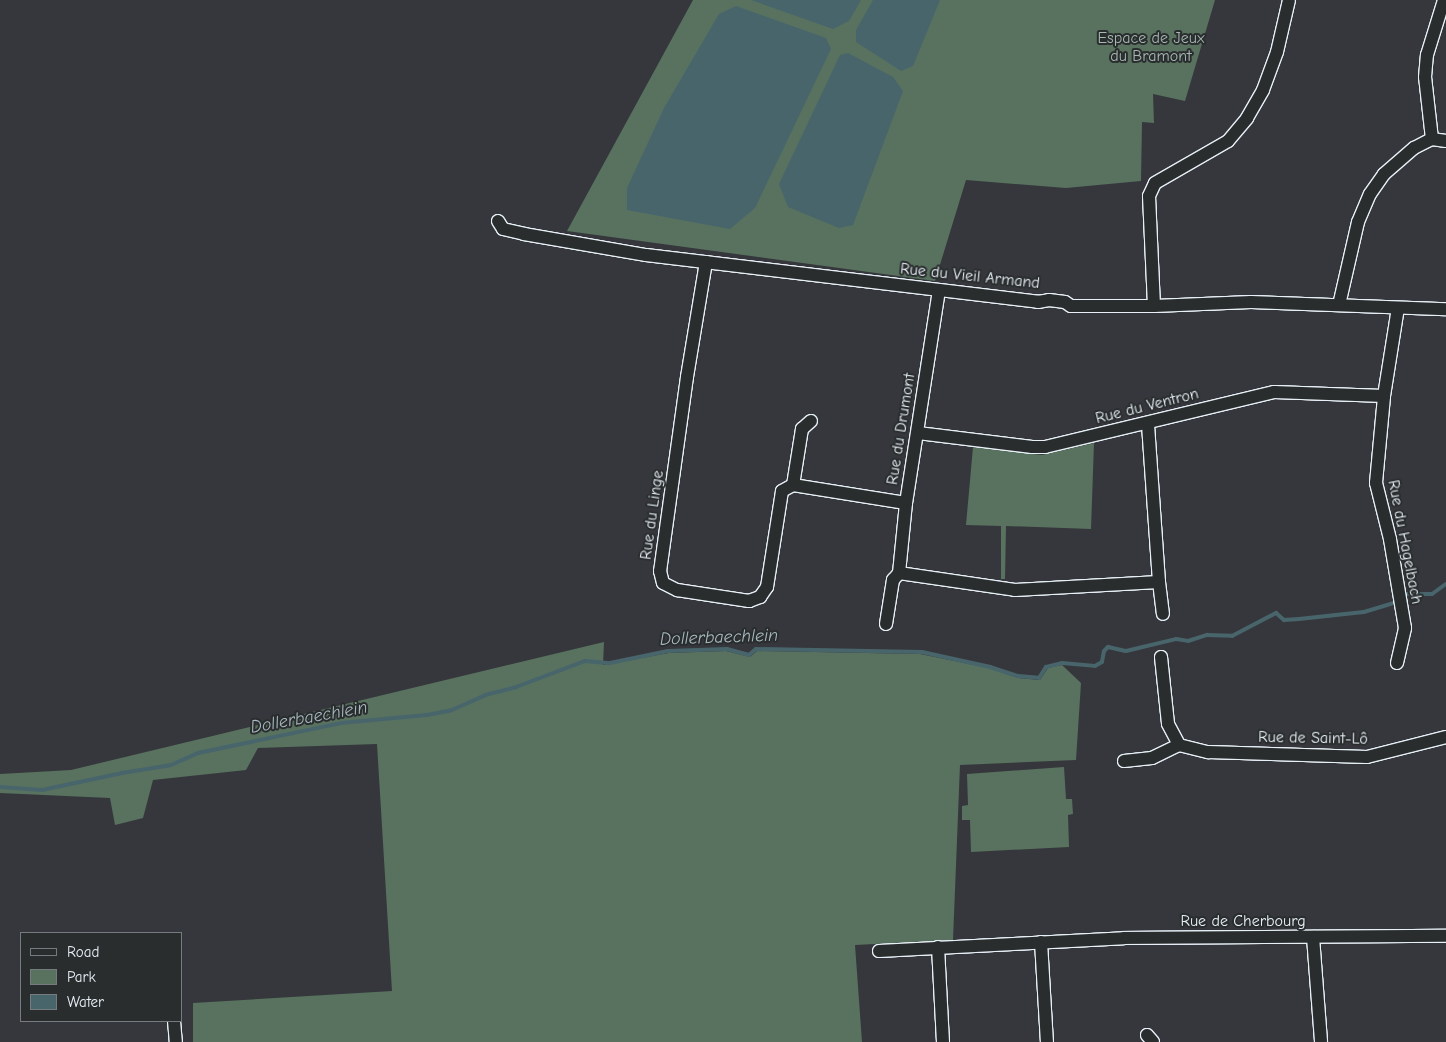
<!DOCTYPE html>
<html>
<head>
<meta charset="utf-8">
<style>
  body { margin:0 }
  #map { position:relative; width:1446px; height:1042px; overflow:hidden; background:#36373c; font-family:"Comic Neue",sans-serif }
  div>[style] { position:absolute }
  .green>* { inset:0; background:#58725f }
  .water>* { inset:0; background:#48656c }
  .stream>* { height:4px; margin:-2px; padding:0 2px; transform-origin:2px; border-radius:2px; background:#48656c }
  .roads { filter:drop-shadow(1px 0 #e8f1f8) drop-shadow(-1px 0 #e8f1f8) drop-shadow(0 1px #e8f1f8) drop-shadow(0 -1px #e8f1f8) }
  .minor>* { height:12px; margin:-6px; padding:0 6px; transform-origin:6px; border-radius:6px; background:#2a2d2e }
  span { translate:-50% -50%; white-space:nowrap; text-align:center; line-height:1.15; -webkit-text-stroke:4px #2a2d2e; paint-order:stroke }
  .park-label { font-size:16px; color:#a7b8b3 }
  .street-label { font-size:16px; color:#e8f1f8 }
  .water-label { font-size:18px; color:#a8b9c0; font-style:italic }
  .legend { position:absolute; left:20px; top:932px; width:162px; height:90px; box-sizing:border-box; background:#2a2d2e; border:1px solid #767b7f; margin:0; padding:6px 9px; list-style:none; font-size:15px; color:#e8f1f8 }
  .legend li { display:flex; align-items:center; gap:10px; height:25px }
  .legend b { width:25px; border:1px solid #767b7f }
</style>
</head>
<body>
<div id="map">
  <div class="green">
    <div style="clip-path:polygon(693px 0,1215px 0,1185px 101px,1153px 94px,1154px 123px,1142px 122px,1141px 181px,1066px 188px,966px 180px,935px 281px,567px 231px)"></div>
    <div style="clip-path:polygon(1094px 443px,1091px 529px,1006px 526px,1005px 579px,1001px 579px,1001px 526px,966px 525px,973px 447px,1042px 455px)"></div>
    <div style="clip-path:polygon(604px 642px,603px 665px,669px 653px,726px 651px,750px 657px,757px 651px,920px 654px,989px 668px,1018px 678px,1040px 680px,1048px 668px,1062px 665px,1081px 683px,1076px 760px,960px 765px,953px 940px,855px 945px,862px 1042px,193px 1042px,193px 1003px,392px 991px,377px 744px,258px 748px,246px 770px,153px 780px,143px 818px,115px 825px,110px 798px,0 793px,0 774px,71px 770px)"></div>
    <div style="clip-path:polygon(1064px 767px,1066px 799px,1072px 799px,1073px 814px,1068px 815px,1069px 847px,971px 852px,970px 820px,962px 820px,962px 806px,968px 805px,967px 774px)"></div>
  </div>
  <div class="water">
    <div style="clip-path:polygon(751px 0,861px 0,849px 21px,833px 29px)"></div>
    <div style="clip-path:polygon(873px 0,940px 0,913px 66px,901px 71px,856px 42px,856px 30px)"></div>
    <div style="clip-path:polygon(736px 6px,826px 38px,831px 49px,755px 208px,730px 229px,627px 210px,627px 188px,664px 108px,719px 14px)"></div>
    <div style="clip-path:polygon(848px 53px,893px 77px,903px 91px,853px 225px,839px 228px,788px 207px,779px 184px,840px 55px)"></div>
  </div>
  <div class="stream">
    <div style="left:1402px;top:594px;width:30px"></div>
    <div style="left:1432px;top:594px;width:17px;rotate:-36deg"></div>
    <div style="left:0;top:787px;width:42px;rotate:4.1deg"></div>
    <div style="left:42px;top:790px;width:82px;rotate:-12deg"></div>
    <div style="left:122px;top:773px;width:50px;rotate:-9.3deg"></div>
    <div style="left:171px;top:765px;width:30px;rotate:-24deg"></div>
    <div style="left:198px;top:753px;width:146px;rotate:-11.8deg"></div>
    <div style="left:341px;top:723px;width:86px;rotate:-5.3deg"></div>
    <div style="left:427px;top:715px;width:25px;rotate:-11deg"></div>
    <div style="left:452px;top:710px;width:36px;rotate:-24deg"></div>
    <div style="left:485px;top:695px;width:32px;rotate:-14deg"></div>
    <div style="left:516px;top:687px;width:74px;rotate:-20.6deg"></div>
    <div style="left:585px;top:661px;width:25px;rotate:5deg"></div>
    <div style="left:610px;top:663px;width:59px;rotate:-11.7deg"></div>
    <div style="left:668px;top:651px;width:59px;rotate:-1.9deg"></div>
    <div style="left:727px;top:649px;width:23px;rotate:15deg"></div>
    <div style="left:749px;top:655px;width:9px;rotate:-41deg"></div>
    <div style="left:756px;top:649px;width:166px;rotate:1deg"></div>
    <div style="left:922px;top:652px;width:70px;rotate:12.4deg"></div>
    <div style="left:990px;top:667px;width:29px;rotate:18deg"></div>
    <div style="left:1018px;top:676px;width:21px;rotate:5deg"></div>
    <div style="left:1039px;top:678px;width:13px;rotate:-58deg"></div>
    <div style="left:1046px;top:667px;width:16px;rotate:-14deg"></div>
    <div style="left:1062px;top:663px;width:33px;rotate:5deg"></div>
    <div style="left:1095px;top:666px;width:8px;rotate:-30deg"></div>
    <div style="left:1102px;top:662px;width:11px;rotate:-80deg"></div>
    <div style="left:1104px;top:651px;width:6px;rotate:-45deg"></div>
    <div style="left:1108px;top:647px;width:18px;rotate:13deg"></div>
    <div style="left:1126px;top:651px;width:51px;rotate:-13.5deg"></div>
    <div style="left:1176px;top:639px;width:12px;rotate:9deg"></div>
    <div style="left:1188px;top:641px;width:20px;rotate:-18deg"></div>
    <div style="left:1207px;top:635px;width:25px;rotate:2deg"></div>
    <div style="left:1232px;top:636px;width:50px;rotate:-27.6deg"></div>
    <div style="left:1276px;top:613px;width:11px;rotate:41deg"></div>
    <div style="left:1284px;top:620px;width:15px;rotate:-4deg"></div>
    <div style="left:1299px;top:619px;width:65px;rotate:-6.1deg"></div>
    <div style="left:1364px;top:612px;width:34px;rotate:-17deg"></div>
  </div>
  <div class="roads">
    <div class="minor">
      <div style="left:1432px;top:139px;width:62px;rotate:-96.4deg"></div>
      <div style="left:1425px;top:77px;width:22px;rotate:-85deg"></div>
      <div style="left:1427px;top:55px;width:58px;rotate:-72.8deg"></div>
      <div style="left:498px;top:221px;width:9px;rotate:58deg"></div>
      <div style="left:503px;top:229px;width:22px;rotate:13deg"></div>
      <div style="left:524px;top:234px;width:124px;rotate:9.8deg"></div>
      <div style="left:646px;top:255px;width:395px;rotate:6.8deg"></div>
      <div style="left:1038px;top:302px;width:11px;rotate:-10deg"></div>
      <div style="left:1049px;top:300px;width:16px;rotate:7deg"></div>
      <div style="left:1065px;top:302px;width:7px;rotate:34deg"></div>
      <div style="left:1071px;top:306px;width:83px"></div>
      <div style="left:1154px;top:306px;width:97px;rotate:-2.4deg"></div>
      <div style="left:1251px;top:302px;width:195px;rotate:2.1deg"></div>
      <div style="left:706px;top:262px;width:117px;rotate:99.4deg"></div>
      <div style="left:687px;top:377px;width:196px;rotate:97.9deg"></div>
      <div style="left:660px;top:571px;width:12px;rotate:76deg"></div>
      <div style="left:663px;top:583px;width:16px;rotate:27deg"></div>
      <div style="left:677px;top:590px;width:73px;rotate:8.7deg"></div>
      <div style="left:749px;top:601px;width:12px;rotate:-20deg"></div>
      <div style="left:760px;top:597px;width:12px;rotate:-55deg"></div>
      <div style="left:767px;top:587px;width:97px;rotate:-81.1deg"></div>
      <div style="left:782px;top:491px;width:13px;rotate:-29deg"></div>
      <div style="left:793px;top:485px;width:57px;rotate:-80.9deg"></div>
      <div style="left:802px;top:429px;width:12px;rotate:-42deg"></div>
      <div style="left:939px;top:290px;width:216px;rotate:98.8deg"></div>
      <div style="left:906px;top:503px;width:70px;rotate:95.7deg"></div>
      <div style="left:899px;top:573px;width:117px;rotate:8.3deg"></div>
      <div style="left:1015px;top:590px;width:144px;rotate:-3.2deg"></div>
      <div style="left:1159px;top:582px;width:159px;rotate:-94deg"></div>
      <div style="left:1339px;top:305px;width:85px;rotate:-77.1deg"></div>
      <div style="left:1358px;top:222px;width:30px;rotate:-67deg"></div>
      <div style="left:1370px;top:194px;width:24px;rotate:-55deg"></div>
      <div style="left:1384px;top:174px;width:40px;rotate:-41deg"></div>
      <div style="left:1414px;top:148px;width:20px;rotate:-27deg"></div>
      <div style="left:1432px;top:139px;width:14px;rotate:8deg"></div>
      <div style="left:1154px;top:306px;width:110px;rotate:-92.6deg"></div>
      <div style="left:1149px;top:196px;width:14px;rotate:-65deg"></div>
      <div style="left:1155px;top:183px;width:84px;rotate:-29.9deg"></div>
      <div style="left:1228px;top:141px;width:30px;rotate:-50deg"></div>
      <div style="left:1247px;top:118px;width:32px;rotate:-60deg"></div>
      <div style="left:1263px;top:90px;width:40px;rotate:-69.8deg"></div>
      <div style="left:1277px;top:52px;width:53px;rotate:-77deg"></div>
      <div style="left:918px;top:433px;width:115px;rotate:7deg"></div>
      <div style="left:1032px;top:447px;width:13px"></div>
      <div style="left:1045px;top:447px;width:236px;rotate:-13.5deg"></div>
      <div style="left:1274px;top:392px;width:110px;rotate:2.1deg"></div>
      <div style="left:793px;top:485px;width:114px;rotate:9.1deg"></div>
      <div style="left:1159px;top:582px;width:32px;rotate:83deg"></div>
      <div style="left:886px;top:624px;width:45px;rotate:-81deg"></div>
      <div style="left:893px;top:580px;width:9px;rotate:-49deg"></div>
      <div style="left:1161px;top:657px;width:67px;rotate:84deg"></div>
      <div style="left:1168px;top:724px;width:24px;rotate:62deg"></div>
      <div style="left:1179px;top:745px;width:30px;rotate:14deg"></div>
      <div style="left:1208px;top:752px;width:159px;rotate:1.8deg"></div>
      <div style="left:1367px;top:757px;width:81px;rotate:-14.2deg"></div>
      <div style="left:1397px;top:663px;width:36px;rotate:-77deg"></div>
      <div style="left:1405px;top:628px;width:90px;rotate:-99.6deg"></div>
      <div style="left:1390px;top:539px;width:58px;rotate:-104deg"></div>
      <div style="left:1376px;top:483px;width:87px;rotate:-84.7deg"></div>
      <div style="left:1384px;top:396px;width:89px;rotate:-81deg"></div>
      <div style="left:1124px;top:761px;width:28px;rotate:-6deg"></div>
      <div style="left:1152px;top:758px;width:30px;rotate:-26deg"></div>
      <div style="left:1313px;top:937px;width:105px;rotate:85.6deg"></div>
      <div style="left:1041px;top:942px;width:100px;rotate:86.6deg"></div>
      <div style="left:938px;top:947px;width:95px;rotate:87deg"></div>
      <div style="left:879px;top:951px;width:245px;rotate:-3deg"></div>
      <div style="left:1124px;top:938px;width:322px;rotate:-0.4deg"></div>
      <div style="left:174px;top:1021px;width:21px;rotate:85deg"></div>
      <div style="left:1147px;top:1035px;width:9px;rotate:49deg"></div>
    </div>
  </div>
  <div class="park-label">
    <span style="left:1151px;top:47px">Espace de Jeux<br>du Bramont</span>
  </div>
  <div class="street-label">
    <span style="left:970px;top:276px;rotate:6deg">Rue du Vieil Armand</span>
    <span style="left:1147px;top:406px;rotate:-14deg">Rue du Ventron</span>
    <span style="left:901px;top:429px;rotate:-81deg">Rue du Drumont</span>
    <span style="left:652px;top:515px;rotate:-82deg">Rue du Linge</span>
    <span style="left:1405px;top:542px;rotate:79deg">Rue du Hagelbach</span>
    <span style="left:1313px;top:738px;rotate:1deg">Rue de Saint-Lô</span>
    <span style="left:1243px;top:921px">Rue de Cherbourg</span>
  </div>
  <div class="water-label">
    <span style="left:719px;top:638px;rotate:-2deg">Dollerbaechlein</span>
    <span style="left:309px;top:718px;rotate:-10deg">Dollerbaechlein</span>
  </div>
  <ul class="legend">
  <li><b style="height:6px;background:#2a2d2e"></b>Road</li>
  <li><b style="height:14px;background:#58725f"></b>Park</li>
  <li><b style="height:14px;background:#48656c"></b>Water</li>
  </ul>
</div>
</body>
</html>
